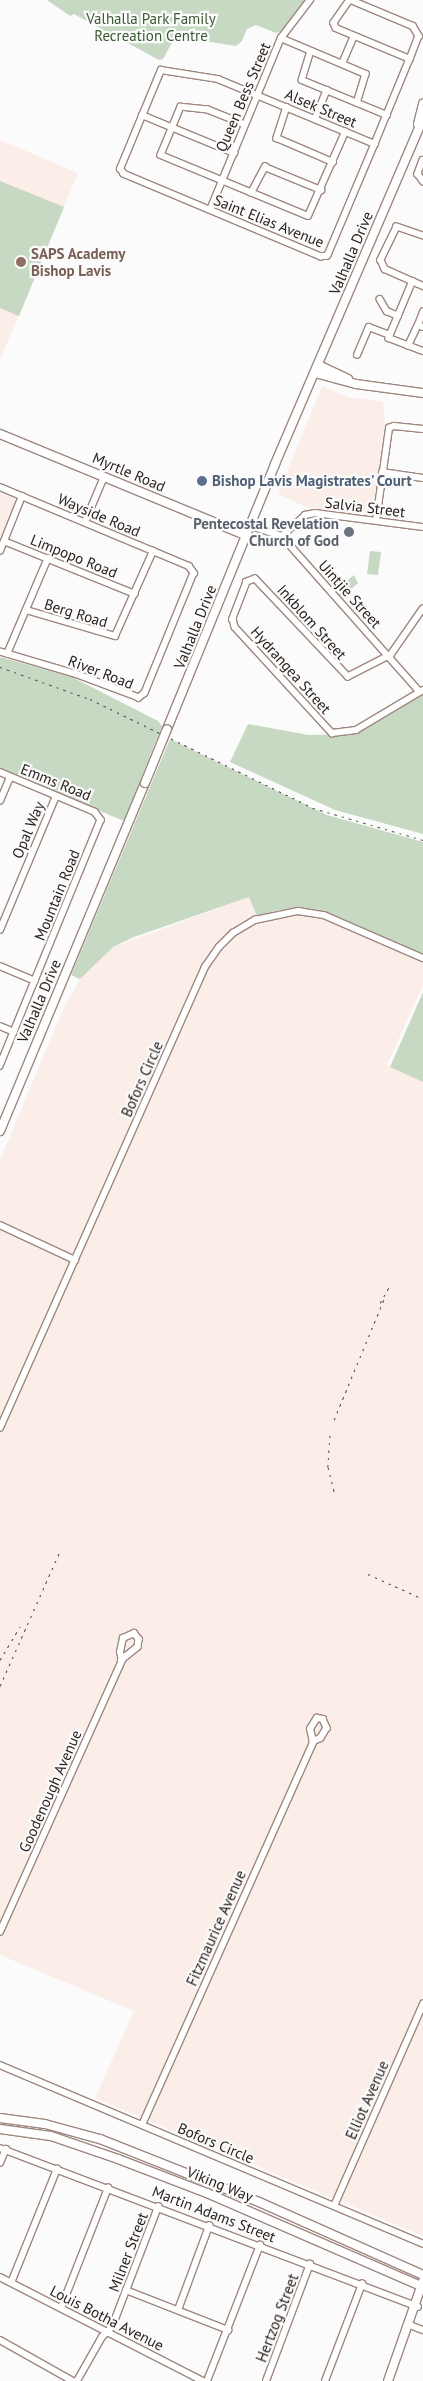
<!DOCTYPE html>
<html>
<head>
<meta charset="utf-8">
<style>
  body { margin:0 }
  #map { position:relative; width:423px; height:2381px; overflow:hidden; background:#fbfbfb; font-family:"PT Sans",sans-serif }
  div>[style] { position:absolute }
  .built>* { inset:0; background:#fbede8 }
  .green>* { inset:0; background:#c7d9c3 }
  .roads { filter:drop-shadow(1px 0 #9e877f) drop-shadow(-1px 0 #9e877f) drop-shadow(0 1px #9e877f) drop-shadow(0 -1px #9e877f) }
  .street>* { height:5.5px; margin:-2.75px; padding:0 2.75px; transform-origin:2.75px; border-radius:2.75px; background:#fff }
  .secondary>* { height:8px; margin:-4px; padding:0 4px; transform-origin:4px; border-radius:4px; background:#fff }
  .rail>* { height:1px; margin-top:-0.5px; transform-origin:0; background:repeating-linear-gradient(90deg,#554d4a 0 2.5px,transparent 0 7.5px) }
  .bridges { filter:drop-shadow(1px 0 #9e877f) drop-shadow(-1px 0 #9e877f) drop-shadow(0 1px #9e877f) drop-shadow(0 -1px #9e877f) }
  .secondary-bridge>* { height:8px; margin:-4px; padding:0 4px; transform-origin:4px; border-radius:4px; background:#fff }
  .dots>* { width:14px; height:14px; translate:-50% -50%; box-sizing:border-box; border:2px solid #fbfbfb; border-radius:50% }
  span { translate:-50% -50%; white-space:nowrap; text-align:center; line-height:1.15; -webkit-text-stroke:4.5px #fbfbfb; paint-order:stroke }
  .park-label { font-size:15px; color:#395931 }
  .street-label { font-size:15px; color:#261d19 }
  .education-label { font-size:15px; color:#785e54; font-weight:700 }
  .left { translate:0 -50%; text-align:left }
  .service-label { font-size:15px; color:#4e5e75; font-weight:700 }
  .worship-label { font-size:15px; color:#5b616d; font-weight:700 }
  .right { translate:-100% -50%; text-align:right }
</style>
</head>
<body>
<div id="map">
  <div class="built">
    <div style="clip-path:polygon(0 140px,78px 173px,0 360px)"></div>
    <div style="clip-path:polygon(322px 386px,348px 397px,383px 402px,385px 424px,373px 512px,370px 516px,306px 507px,278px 494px)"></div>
    <div style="clip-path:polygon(0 493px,13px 498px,15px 503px,0 538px)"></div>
    <div style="clip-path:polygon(249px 897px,258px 918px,271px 914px,314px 913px,423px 958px,423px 985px,387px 1065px,423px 1082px,423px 2236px,95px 2098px,134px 2011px,0 1955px,0 1160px,65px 1005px,85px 971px,113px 947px)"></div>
  </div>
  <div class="green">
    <div style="clip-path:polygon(47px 0,306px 0,282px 31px,276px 33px,256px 25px,247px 29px,242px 41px,236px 46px,179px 37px,173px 41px,163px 59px,159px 60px,74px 14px,70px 16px)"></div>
    <div style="clip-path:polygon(0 181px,64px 207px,19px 316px,0 308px)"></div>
    <div style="clip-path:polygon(370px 551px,381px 552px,378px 575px,367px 574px)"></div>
    <div style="clip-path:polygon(354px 575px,358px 583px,344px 596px,339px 595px,338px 588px)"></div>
    <div style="clip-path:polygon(0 657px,72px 677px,158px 721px,162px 726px,124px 821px,0 770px)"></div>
    <div style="clip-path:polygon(423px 693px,423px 834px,335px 810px,230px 762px,248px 724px,309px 735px,352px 734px)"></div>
    <div style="clip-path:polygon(170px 739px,327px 815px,423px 842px,423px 954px,315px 910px,279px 910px,257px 916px,249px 897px,134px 937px,113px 947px,80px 979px,71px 975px)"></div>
    <div style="clip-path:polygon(423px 992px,423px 1082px,390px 1067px)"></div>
  </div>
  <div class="roads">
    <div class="street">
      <div style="left:350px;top:0;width:28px;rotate:125deg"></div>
      <div style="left:334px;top:23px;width:5px;rotate:68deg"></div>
      <div style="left:336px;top:28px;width:80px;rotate:22.7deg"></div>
      <div style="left:351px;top:0;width:67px;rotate:22.8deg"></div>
      <div style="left:413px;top:26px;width:12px;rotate:59deg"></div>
      <div style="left:419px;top:36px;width:25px;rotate:111deg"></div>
      <div style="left:410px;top:59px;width:92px;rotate:112.4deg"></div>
      <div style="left:375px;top:144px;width:121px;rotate:112.9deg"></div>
      <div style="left:328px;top:255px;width:1px;rotate:135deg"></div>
      <div style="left:327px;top:256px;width:6px;rotate:171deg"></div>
      <div style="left:321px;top:257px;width:214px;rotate:-157.2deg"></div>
      <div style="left:124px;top:174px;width:6px;rotate:-129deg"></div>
      <div style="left:120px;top:169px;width:107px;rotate:-67.5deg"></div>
      <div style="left:161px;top:70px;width:58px;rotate:9deg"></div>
      <div style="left:218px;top:79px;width:170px;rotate:22.5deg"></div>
      <div style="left:281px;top:38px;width:92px;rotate:23deg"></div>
      <div style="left:366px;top:74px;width:30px;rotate:107deg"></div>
      <div style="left:311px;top:51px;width:30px;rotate:107deg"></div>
      <div style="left:302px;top:80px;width:92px;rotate:22.4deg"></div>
      <div style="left:342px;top:64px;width:30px;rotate:-67deg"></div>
      <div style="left:287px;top:107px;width:33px;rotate:108deg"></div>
      <div style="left:277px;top:138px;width:61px;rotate:23.2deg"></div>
      <div style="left:142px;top:115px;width:100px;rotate:22.4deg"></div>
      <div style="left:315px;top:119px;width:31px;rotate:-68deg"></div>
      <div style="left:245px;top:125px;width:40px;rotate:-158deg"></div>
      <div style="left:208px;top:110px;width:27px;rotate:-174deg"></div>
      <div style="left:181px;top:107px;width:52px;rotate:112.6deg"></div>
      <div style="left:161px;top:155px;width:159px;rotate:22.5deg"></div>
      <div style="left:308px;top:216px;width:92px;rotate:-66.2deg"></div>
      <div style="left:423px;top:160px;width:15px;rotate:110deg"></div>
      <div style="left:418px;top:174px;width:9px;rotate:54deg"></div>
      <div style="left:251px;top:193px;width:30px;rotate:-62deg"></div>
      <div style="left:265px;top:167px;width:61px;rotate:22.3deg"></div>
      <div style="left:210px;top:210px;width:186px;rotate:-67.6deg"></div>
      <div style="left:281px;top:38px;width:48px;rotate:-52.7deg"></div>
      <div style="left:423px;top:236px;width:28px;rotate:-161deg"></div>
      <div style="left:397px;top:227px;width:37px;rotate:116deg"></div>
      <div style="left:381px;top:260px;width:10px;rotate:66deg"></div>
      <div style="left:385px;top:269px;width:42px;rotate:24.1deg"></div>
      <div style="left:413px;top:281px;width:62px;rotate:112.8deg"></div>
      <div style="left:389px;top:338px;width:36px;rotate:21deg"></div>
      <div style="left:380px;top:299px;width:14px;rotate:60deg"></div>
      <div style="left:387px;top:311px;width:12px;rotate:24deg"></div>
      <div style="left:418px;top:325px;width:14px;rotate:-69deg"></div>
      <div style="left:408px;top:346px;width:23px;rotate:-65deg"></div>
      <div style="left:418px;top:325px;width:5px;rotate:22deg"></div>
      <div style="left:357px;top:355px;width:30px;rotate:-67deg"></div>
      <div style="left:369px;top:327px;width:22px;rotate:21deg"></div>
      <div style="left:382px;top:472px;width:41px;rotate:8.3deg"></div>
      <div style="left:0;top:487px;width:205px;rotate:22.7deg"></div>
      <div style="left:189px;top:566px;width:9px;rotate:54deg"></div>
      <div style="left:194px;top:573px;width:130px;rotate:112.2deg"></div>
      <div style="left:145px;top:693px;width:8px;rotate:140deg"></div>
      <div style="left:139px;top:698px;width:68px;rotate:-159.4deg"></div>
      <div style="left:75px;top:674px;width:78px;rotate:-163.7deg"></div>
      <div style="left:376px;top:521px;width:94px;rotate:-82deg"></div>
      <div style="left:389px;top:428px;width:5px;rotate:-22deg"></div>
      <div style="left:394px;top:426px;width:29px;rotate:6deg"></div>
      <div style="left:85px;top:522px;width:49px;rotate:-67.1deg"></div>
      <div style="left:251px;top:526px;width:33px;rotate:18deg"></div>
      <div style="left:282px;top:536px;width:208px;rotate:48.5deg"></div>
      <div style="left:282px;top:536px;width:31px;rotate:-42deg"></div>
      <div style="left:305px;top:515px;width:10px;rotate:-11deg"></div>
      <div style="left:315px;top:513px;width:109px;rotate:7.4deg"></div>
      <div style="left:4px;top:541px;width:141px;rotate:22deg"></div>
      <div style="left:0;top:551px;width:59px;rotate:-68.2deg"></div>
      <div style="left:423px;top:609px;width:56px;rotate:124.8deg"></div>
      <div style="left:391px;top:655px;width:48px;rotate:152.9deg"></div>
      <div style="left:348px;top:677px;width:135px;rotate:-133.5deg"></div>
      <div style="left:255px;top:579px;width:9px;rotate:159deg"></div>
      <div style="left:247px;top:582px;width:40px;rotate:111deg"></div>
      <div style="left:233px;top:619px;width:8px;rotate:76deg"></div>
      <div style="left:235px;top:627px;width:144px;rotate:47.5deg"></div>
      <div style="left:332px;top:733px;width:24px;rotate:-7deg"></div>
      <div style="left:356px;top:730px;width:78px;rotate:-30.8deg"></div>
      <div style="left:26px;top:610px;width:93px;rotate:16.3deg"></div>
      <div style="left:115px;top:636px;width:93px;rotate:-65.9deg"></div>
      <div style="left:7px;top:654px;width:104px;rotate:-66.9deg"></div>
      <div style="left:0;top:772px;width:103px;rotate:22.8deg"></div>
      <div style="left:95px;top:812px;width:10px;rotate:53deg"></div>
      <div style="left:101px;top:820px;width:266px;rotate:112.3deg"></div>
      <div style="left:0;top:801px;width:26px;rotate:-67deg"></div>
      <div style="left:0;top:930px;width:145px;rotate:-67.3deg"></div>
      <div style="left:0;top:966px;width:38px;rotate:23deg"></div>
      <div style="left:0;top:1026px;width:15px;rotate:23deg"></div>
      <div style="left:0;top:1225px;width:83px;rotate:25deg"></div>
      <div style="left:0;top:1428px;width:505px;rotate:-66.03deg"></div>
      <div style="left:205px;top:967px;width:24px;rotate:-55deg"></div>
      <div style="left:219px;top:947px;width:20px;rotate:-45deg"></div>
      <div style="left:233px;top:933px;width:26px;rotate:-31deg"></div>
      <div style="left:255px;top:920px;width:44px;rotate:-11.8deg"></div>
      <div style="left:298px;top:911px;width:26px;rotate:9deg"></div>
      <div style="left:324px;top:915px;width:108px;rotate:23.5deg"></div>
      <div style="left:134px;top:1633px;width:8px;rotate:50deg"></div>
      <div style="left:139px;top:1639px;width:8px;rotate:97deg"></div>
      <div style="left:138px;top:1647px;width:21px;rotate:141deg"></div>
      <div style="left:122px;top:1660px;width:8px;rotate:-104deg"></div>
      <div style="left:120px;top:1652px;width:14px;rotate:-78deg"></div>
      <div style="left:123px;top:1638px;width:12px;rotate:-24deg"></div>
      <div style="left:317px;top:1718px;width:6px;rotate:9deg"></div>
      <div style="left:323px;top:1719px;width:10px;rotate:66deg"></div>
      <div style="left:327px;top:1728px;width:12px;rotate:121deg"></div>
      <div style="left:321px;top:1738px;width:9px;rotate:153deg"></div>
      <div style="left:313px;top:1742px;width:13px;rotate:-103deg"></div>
      <div style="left:310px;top:1729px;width:13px;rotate:-58deg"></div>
      <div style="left:0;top:1932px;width:298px;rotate:-65.8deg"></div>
      <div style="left:0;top:2065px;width:459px;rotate:22.9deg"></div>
      <div style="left:142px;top:2125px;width:419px;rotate:-65.9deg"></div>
      <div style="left:0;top:2148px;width:447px;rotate:20.8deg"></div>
      <div style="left:0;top:2163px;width:15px;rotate:-67deg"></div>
      <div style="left:334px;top:2206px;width:221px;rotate:-66.2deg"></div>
      <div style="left:0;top:2277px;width:228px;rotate:27.1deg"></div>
      <div style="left:11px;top:2283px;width:123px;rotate:-68deg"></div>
      <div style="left:126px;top:2290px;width:110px;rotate:21.4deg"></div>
      <div style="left:61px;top:2308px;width:129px;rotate:-68.6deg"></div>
      <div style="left:178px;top:2310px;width:90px;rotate:-69.7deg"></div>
      <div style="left:410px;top:2325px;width:14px;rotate:21deg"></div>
      <div style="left:0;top:2340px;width:84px;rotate:29.3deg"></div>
      <div style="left:77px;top:2381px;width:51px;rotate:-60.4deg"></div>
      <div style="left:102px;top:2337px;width:14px;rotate:-45deg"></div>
      <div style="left:112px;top:2327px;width:129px;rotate:-69deg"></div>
      <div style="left:207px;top:2381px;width:146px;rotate:-68.7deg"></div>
      <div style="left:266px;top:2381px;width:125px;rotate:-69.4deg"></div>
      <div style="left:325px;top:2381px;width:104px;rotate:-69.1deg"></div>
    </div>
    <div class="secondary">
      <div style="left:418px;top:124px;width:21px;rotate:-76deg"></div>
      <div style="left:318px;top:365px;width:33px;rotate:25deg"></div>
      <div style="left:315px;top:373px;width:42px;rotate:15deg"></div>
      <div style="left:356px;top:384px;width:68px;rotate:7.7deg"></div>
      <div style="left:0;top:434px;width:267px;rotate:22.4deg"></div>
      <div style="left:167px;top:729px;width:286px;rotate:-67.8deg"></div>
      <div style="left:275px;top:464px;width:375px;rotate:-66.8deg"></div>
      <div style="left:0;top:1131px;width:377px;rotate:-67.4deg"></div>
      <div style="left:0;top:2118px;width:45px;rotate:7.6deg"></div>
      <div style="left:45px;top:2124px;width:57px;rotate:15.3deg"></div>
      <div style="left:100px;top:2139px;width:171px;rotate:21.6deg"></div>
      <div style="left:259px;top:2202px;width:180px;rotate:24deg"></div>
      <div style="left:0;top:2129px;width:51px;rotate:7.8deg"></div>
      <div style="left:51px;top:2136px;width:71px;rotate:18.9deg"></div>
      <div style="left:118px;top:2159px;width:95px;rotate:20.9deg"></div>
      <div style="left:207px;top:2193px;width:236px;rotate:23.5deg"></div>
      <div style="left:388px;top:2381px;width:106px;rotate:-70.7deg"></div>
    </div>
  </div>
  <div class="rail">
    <div style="left:0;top:667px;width:96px;rotate:19.6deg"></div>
    <div style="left:90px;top:699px;width:248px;rotate:26deg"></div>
    <div style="left:313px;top:808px;width:115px;rotate:16.2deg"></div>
    <div style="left:380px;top:1303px;width:20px;rotate:-60deg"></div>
    <div style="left:334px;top:1420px;width:131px;rotate:-67.5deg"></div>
    <div style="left:330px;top:1435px;width:32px;rotate:94deg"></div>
    <div style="left:328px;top:1467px;width:30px;rotate:76deg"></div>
    <div style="left:368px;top:1574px;width:60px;rotate:24.4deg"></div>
    <div style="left:0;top:1660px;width:39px;rotate:-59deg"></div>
    <div style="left:0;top:1686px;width:148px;rotate:-66deg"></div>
  </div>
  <div class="bridges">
    <div class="secondary-bridge">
      <div style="left:145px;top:783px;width:58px;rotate:-67.8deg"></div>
    </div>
  </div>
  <div class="dots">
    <div style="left:21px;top:262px;background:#8d6e63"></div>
    <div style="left:202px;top:481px;background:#5c6f8a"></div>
    <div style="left:349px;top:532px;background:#6b7280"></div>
  </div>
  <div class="park-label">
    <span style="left:151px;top:27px">Valhalla Park Family<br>Recreation Centre</span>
  </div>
  <div class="street-label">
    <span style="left:243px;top:97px;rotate:-67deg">Queen Bess Street</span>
    <span style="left:321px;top:108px;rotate:23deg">Alsek Street</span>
    <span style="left:269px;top:221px;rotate:22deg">Saint Elias Avenue</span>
    <span style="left:351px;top:253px;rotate:-67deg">Valhalla Drive</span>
    <span style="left:129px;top:472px;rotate:23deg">Myrtle Road</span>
    <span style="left:365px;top:507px;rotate:7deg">Salvia Street</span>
    <span style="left:99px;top:515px;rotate:23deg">Wayside Road</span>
    <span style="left:74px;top:556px;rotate:22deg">Limpopo Road</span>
    <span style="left:350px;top:594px;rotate:48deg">Uintjie Street</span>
    <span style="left:76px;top:613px;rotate:17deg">Berg Road</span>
    <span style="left:312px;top:622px;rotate:48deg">Inkblom Street</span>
    <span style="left:195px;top:627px;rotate:-68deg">Valhalla Drive</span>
    <span style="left:291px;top:670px;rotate:48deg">Hydrangea Street</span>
    <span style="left:101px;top:672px;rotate:21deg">River Road</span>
    <span style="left:56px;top:782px;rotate:22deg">Emms Road</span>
    <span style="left:28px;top:830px;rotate:-67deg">Opal Way</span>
    <span style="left:57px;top:895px;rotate:-68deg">Mountain Road</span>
    <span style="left:39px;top:1001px;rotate:-67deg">Valhalla Drive</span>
    <span style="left:142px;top:1079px;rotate:-66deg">Bofors Circle</span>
    <span style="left:50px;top:1791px;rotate:-66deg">Goodenough Avenue</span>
    <span style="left:216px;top:1928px;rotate:-66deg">Fitzmaurice Avenue</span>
    <span style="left:367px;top:2100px;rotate:-66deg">Elliot Avenue</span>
    <span style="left:216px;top:2143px;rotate:23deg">Bofors Circle</span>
    <span style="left:220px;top:2184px;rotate:22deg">Viking Way</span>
    <span style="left:214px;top:2214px;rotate:21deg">Martin Adams Street</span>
    <span style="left:128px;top:2252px;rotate:-69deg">Milner Street</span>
    <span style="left:107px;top:2318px;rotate:27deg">Louis Botha Avenue</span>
    <span style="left:277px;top:2318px;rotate:-69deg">Hertzog Street</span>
  </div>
  <div class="education-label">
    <span class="left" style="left:31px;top:262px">SAPS Academy<br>Bishop Lavis</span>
  </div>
  <div class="service-label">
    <span class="left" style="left:212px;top:481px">Bishop Lavis Magistrates' Court</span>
  </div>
  <div class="worship-label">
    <span class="right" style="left:339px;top:532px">Pentecostal Revelation<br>Church of God</span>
  </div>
</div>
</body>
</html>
